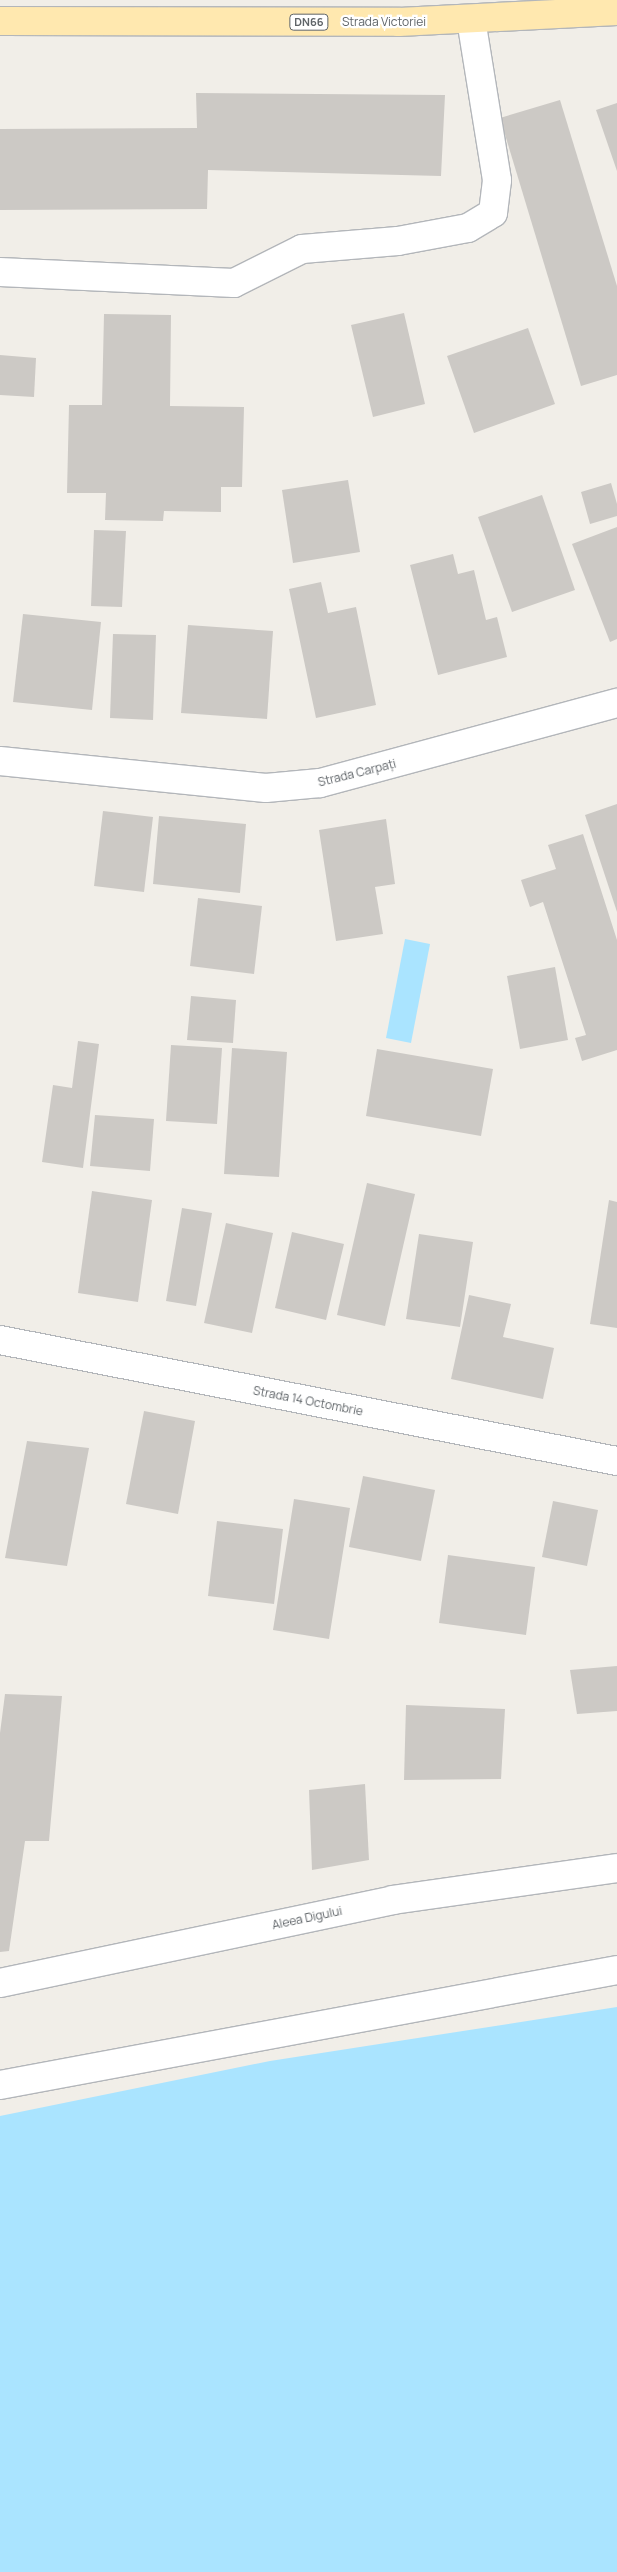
<!DOCTYPE html>
<html>
<head>
<meta charset="utf-8">
<style>
  body { margin:0 }
  #map { position:relative; width:617px; height:2572px; overflow:hidden; background:#f1eee8; font-family:Manrope,sans-serif }
  div>[style] { position:absolute }
  .water>* { inset:0; background:#aae4ff }
  .building>* { inset:0; background:#ccc9c5 }
  .roads { filter:drop-shadow(1px 0 #b3b6ba) drop-shadow(-1px 0 #b3b6ba) drop-shadow(0 1px #b3b6ba) drop-shadow(0 -1px #b3b6ba) }
  .minor>* { height:28px; margin:-14px; padding:0 14px; transform-origin:14px; border-radius:14px; background:#fff }
  .major>* { height:28px; margin:-14px; padding:0 14px; transform-origin:14px; border-radius:14px; background:#ffe8af }
  span { translate:-50% -50%; white-space:nowrap; text-align:center; line-height:1.15; -webkit-text-stroke:4.5px #fff; paint-order:stroke }
  .shield-label span { padding:1px 4px; background:#fff; border:1px solid; border-radius:4px; -webkit-text-stroke-width:0 }
  .shield-label { font-size:11px; color:#5f6468; font-weight:700 }
  .street-label { font-size:12px; color:#5f6468 }
</style>
</head>
<body>
<div id="map">
  <div class="water">
    <div style="clip-path:polygon(405px 939px,430px 944px,411px 1043px,386px 1038px)"></div>
    <div style="clip-path:polygon(617px 2007px,617px 2572px,0 2572px,0 2116px,270px 2061px)"></div>
  </div>
  <div class="building">
    <div style="clip-path:polygon(196px 93px,445px 95px,441px 176px,208px 170px,207px 209px,0 210px,0 129px,197px 128px)"></div>
    <div style="clip-path:polygon(560px 100px,617px 286px,617px 375px,581px 386px,500px 118px)"></div>
    <div style="clip-path:polygon(617px 103px,617px 171px,596px 110px)"></div>
    <div style="clip-path:polygon(404px 313px,425px 404px,373px 417px,351px 325px)"></div>
    <div style="clip-path:polygon(104px 314px,171px 315px,170px 406px,244px 407px,242px 487px,221px 487px,221px 512px,164px 511px,163px 521px,105px 520px,106px 493px,67px 493px,69px 405px,102px 405px)"></div>
    <div style="clip-path:polygon(528px 328px,555px 404px,474px 433px,447px 356px)"></div>
    <div style="clip-path:polygon(0 355px,36px 358px,34px 397px,0 395px)"></div>
    <div style="clip-path:polygon(348px 480px,360px 552px,293px 563px,282px 490px)"></div>
    <div style="clip-path:polygon(611px 483px,617px 504px,617px 516px,590px 524px,581px 492px)"></div>
    <div style="clip-path:polygon(542px 495px,575px 590px,512px 612px,478px 517px)"></div>
    <div style="clip-path:polygon(617px 527px,617px 639px,610px 642px,572px 544px)"></div>
    <div style="clip-path:polygon(94px 530px,126px 531px,122px 607px,91px 606px)"></div>
    <div style="clip-path:polygon(453px 554px,458px 574px,474px 570px,486px 620px,497px 617px,507px 657px,438px 675px,410px 565px)"></div>
    <div style="clip-path:polygon(321px 582px,328px 613px,356px 607px,376px 705px,316px 718px,289px 589px)"></div>
    <div style="clip-path:polygon(23px 614px,101px 622px,92px 710px,13px 702px)"></div>
    <div style="clip-path:polygon(188px 625px,273px 631px,267px 719px,181px 713px)"></div>
    <div style="clip-path:polygon(113px 634px,156px 635px,153px 720px,110px 718px)"></div>
    <div style="clip-path:polygon(617px 804px,617px 912px,585px 815px)"></div>
    <div style="clip-path:polygon(103px 811px,153px 817px,144px 892px,94px 886px)"></div>
    <div style="clip-path:polygon(159px 816px,246px 824px,240px 893px,153px 884px)"></div>
    <div style="clip-path:polygon(386px 819px,395px 884px,375px 887px,383px 934px,336px 941px,319px 830px)"></div>
    <div style="clip-path:polygon(583px 834px,617px 940px,617px 1050px,582px 1061px,575px 1038px,586px 1035px,543px 902px,530px 907px,521px 880px,556px 869px,548px 845px)"></div>
    <div style="clip-path:polygon(198px 898px,262px 906px,254px 974px,190px 966px)"></div>
    <div style="clip-path:polygon(555px 967px,568px 1040px,520px 1049px,507px 976px)"></div>
    <div style="clip-path:polygon(191px 996px,236px 1000px,233px 1043px,187px 1040px)"></div>
    <div style="clip-path:polygon(78px 1041px,99px 1044px,83px 1168px,42px 1162px,53px 1085px,72px 1088px)"></div>
    <div style="clip-path:polygon(171px 1045px,222px 1048px,217px 1124px,166px 1121px)"></div>
    <div style="clip-path:polygon(232px 1048px,287px 1052px,279px 1177px,224px 1174px)"></div>
    <div style="clip-path:polygon(377px 1049px,493px 1069px,481px 1136px,366px 1116px)"></div>
    <div style="clip-path:polygon(95px 1115px,154px 1119px,150px 1171px,90px 1166px)"></div>
    <div style="clip-path:polygon(367px 1183px,415px 1194px,385px 1326px,337px 1315px)"></div>
    <div style="clip-path:polygon(92px 1191px,152px 1200px,138px 1302px,78px 1293px)"></div>
    <div style="clip-path:polygon(609px 1200px,617px 1202px,617px 1328px,590px 1324px)"></div>
    <div style="clip-path:polygon(182px 1208px,212px 1213px,196px 1306px,166px 1301px)"></div>
    <div style="clip-path:polygon(226px 1223px,273px 1233px,252px 1333px,204px 1323px)"></div>
    <div style="clip-path:polygon(292px 1232px,344px 1244px,326px 1320px,275px 1308px)"></div>
    <div style="clip-path:polygon(419px 1234px,473px 1242px,460px 1327px,406px 1319px)"></div>
    <div style="clip-path:polygon(469px 1295px,511px 1304px,503px 1337px,554px 1348px,543px 1399px,451px 1379px)"></div>
    <div style="clip-path:polygon(144px 1411px,195px 1421px,178px 1514px,126px 1504px)"></div>
    <div style="clip-path:polygon(27px 1441px,89px 1448px,67px 1566px,5px 1558px)"></div>
    <div style="clip-path:polygon(363px 1476px,435px 1490px,421px 1561px,349px 1547px)"></div>
    <div style="clip-path:polygon(294px 1499px,350px 1508px,329px 1639px,273px 1630px)"></div>
    <div style="clip-path:polygon(553px 1501px,598px 1510px,587px 1566px,542px 1557px)"></div>
    <div style="clip-path:polygon(217px 1521px,283px 1529px,274px 1604px,208px 1596px)"></div>
    <div style="clip-path:polygon(448px 1555px,535px 1567px,526px 1635px,439px 1623px)"></div>
    <div style="clip-path:polygon(617px 1666px,617px 1711px,577px 1714px,570px 1670px)"></div>
    <div style="clip-path:polygon(5px 1694px,62px 1696px,49px 1841px,25px 1841px,9px 1951px,0 1952px,0 1733px)"></div>
    <div style="clip-path:polygon(406px 1705px,505px 1709px,501px 1779px,404px 1780px)"></div>
    <div style="clip-path:polygon(365px 1784px,369px 1860px,312px 1870px,309px 1790px)"></div>
  </div>
  <div class="roads">
    <div class="minor">
      <div style="left:0;top:272px;width:234px;rotate:2.7deg"></div>
      <div style="left:234px;top:283px;width:76px;rotate:-26.6deg"></div>
      <div style="left:302px;top:249px;width:96px;rotate:-4.8deg"></div>
      <div style="left:398px;top:241px;width:71px;rotate:-10.5deg"></div>
      <div style="left:468px;top:228px;width:29px;rotate:-31deg"></div>
      <div style="left:493px;top:213px;width:33px;rotate:-83deg"></div>
      <div style="left:497px;top:180px;width:162px;rotate:-99.2deg"></div>
      <div style="left:0;top:761px;width:267px;rotate:5.8deg"></div>
      <div style="left:266px;top:788px;width:54px;rotate:-5.3deg"></div>
      <div style="left:320px;top:783px;width:308px;rotate:-15.1deg"></div>
      <div style="left:0;top:1340px;width:629px;rotate:11.1deg"></div>
      <div style="left:0;top:1983px;width:402px;rotate:-11.9deg"></div>
      <div style="left:393px;top:1900px;width:226px;rotate:-8.1deg"></div>
      <div style="left:0;top:2085px;width:628px;rotate:-10.56deg"></div>
    </div>
    <div class="major">
      <div style="left:0;top:21px;width:399px;rotate:0.1deg"></div>
      <div style="left:399px;top:22px;width:218px;rotate:-2.9deg"></div>
    </div>
  </div>
  <div class="shield-label">
    <span style="left:309px;top:22px">DN66</span>
  </div>
  <div class="street-label">
    <span style="left:384px;top:22px">Strada Victoriei</span>
    <span style="left:357px;top:773px;rotate:-14deg">Strada Carpați</span>
    <span style="left:308px;top:1401px;rotate:11deg">Strada 14 Octombrie</span>
    <span style="left:307px;top:1918px;rotate:-12deg">Aleea Digului</span>
  </div>
</div>
</body>
</html>
